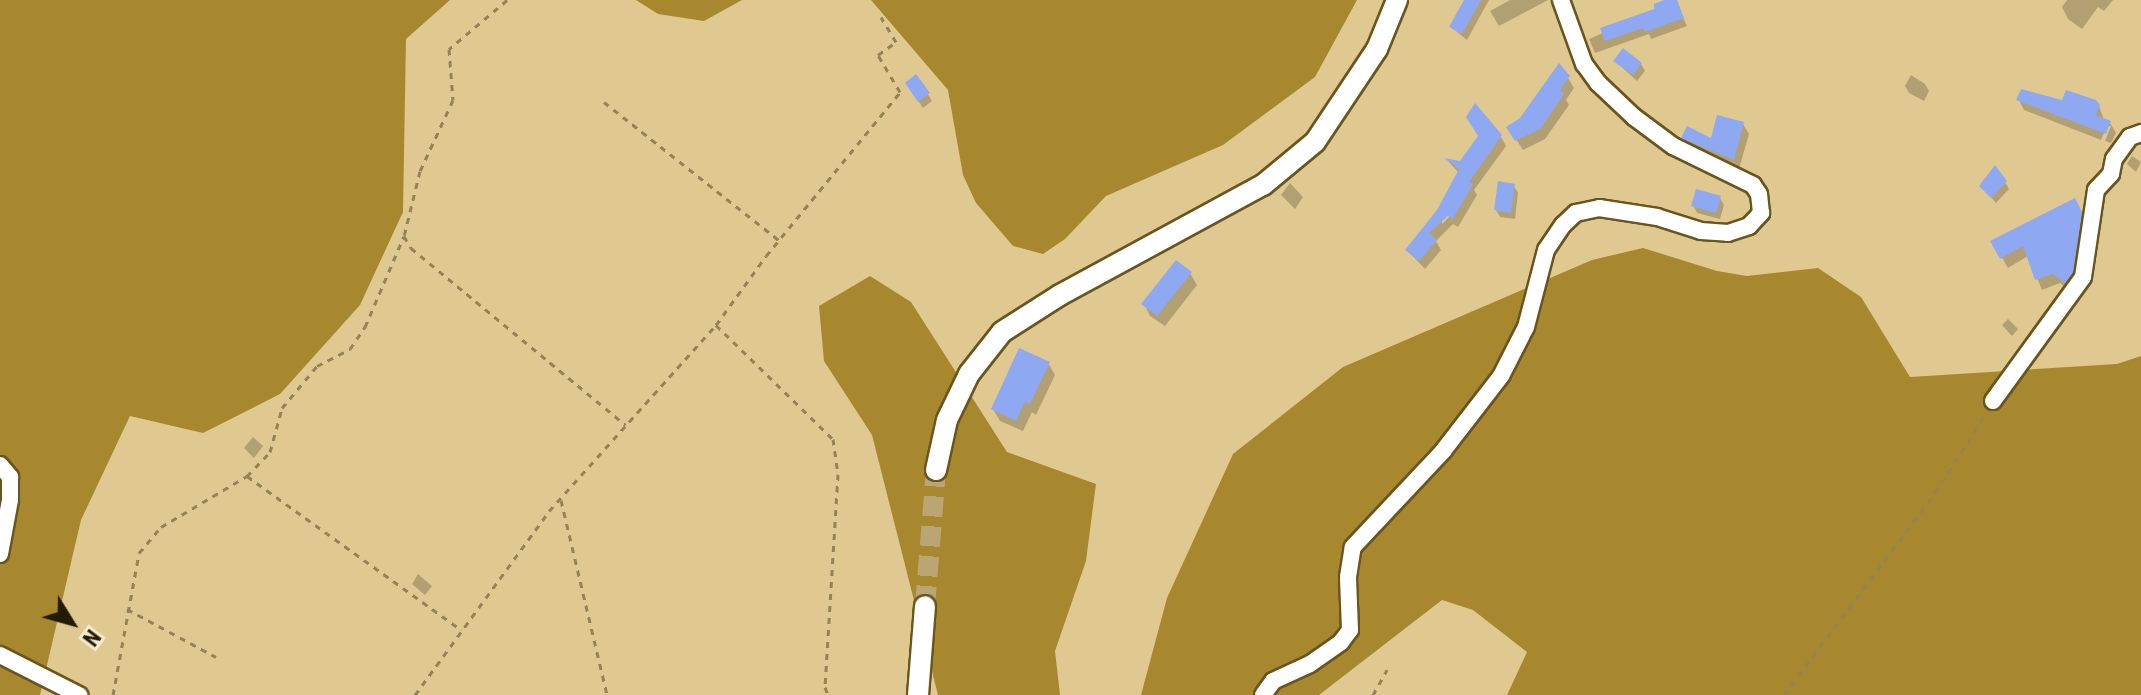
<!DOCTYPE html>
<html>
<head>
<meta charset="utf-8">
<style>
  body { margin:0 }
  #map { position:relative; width:2141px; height:695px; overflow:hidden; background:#dfc990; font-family:"Roboto Condensed",sans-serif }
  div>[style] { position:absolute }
  .forest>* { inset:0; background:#a8882f }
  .shadow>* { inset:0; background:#0003 }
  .building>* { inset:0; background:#8ea8f2 }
  .tertiary-tunnel>* { height:20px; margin-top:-10px; transform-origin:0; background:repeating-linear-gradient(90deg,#b9a674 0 20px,transparent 0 30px) }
  .path>* { height:3px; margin-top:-1.5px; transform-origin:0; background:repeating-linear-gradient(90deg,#938358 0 6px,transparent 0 12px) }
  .roads { filter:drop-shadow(2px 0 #69551d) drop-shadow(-2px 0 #69551d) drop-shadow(0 2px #69551d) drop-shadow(0 -2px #69551d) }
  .minor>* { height:16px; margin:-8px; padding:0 8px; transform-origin:8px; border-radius:8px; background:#fff }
  .tertiary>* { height:20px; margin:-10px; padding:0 10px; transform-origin:10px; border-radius:10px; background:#fff }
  span { translate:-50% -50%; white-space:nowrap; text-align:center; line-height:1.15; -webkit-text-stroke:6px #f6ebcf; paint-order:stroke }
  .north { position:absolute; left:32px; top:583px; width:80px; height:80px; -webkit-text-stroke:6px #f6ebcf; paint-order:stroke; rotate:127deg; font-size:22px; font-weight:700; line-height:32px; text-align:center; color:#231b05 }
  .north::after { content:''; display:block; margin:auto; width:28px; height:36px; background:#231b05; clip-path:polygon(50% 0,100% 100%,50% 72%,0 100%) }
</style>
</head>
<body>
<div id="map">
  <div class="forest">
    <div style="clip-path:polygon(0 0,450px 0,406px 39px,403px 212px,360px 305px,280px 394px,203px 433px,130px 416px,81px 520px,40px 695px,0 695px)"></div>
    <div style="clip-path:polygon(636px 0,742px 0,704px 21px,658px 14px)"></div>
    <div style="clip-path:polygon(871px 0,1357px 0,1315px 77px,1223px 145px,1106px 196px,1065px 239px,1043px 254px,1013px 246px,976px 203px,963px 175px,948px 90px)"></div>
    <div style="clip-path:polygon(1643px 248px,1717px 271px,1747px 276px,1818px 268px,1861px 297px,1910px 377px,2117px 364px,2141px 356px,2141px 695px,1507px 695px,1527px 652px,1473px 610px,1442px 600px,1319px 695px,1141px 695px,1167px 598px,1233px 454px,1343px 367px,1592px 260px)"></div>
    <div style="clip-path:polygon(870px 276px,911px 302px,1007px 452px,1096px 484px,1086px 561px,1055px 651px,1060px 695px,938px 695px,872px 435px,824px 361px,819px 306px)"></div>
  </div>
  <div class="shadow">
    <div style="clip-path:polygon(1466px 0,1489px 0,1467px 40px,1451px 27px)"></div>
    <div style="clip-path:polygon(1510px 0,1548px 0,1499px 26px,1490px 11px)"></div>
    <div style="clip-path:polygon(1669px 0,1675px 0,1687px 26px,1651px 39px,1649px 34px,1595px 53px,1589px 39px,1656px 10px)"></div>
    <div style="clip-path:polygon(2067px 0,2113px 0,2104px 11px,2098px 7px,2082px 29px,2068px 19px,2062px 7px)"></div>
    <div style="clip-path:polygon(1615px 61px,1641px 64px,1645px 71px,1637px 81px)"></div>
    <div style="clip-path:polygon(1911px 75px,1925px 84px,1929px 91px,1924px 101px,1909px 93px,1905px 86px)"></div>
    <div style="clip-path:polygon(1568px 78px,1574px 88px,1566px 100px,1569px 105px,1545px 139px,1523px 150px,1509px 128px)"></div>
    <div style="clip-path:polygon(911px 90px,928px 94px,932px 101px,923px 108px)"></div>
    <div style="clip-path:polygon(2019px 100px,2099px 106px,2104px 120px,2110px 123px,2116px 133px,2111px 143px,2105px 141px,2111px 126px,2107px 126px,2101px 140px,2024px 110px)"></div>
    <div style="clip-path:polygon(1743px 124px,1749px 134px,1739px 169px,1689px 148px,1683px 138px,1712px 141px)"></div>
    <div style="clip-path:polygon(evenodd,1501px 137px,1506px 146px,1474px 190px,1477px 195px,1458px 227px,1453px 224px,1436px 241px,1441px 250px,1425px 269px,1407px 250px,1439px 211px,1459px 173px,1448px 161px,1461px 163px,1501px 137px,1456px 210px,1442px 224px,1442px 218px,1456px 210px)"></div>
    <div style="clip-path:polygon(2132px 156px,2141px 162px,2136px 172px,2127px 164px)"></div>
    <div style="clip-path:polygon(2005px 182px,2009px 189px,1996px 203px,1981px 186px)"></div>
    <div style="clip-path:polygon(1290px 183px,1303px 197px,1295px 209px,1281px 195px)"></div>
    <div style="clip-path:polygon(1514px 186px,1518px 193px,1515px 219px,1500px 217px,1496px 210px)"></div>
    <div style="clip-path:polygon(1720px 198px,1724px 205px,1720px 219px,1697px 213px,1693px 205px)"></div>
    <div style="clip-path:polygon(2080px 210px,2086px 224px,2077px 284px,2071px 292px,2060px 283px,2042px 290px,2028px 256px,2008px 268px,1993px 242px)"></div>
    <div style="clip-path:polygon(1190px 273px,1197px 285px,1165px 326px,1150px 316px,1144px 304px)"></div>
    <div style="clip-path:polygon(2008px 319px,2018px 329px,2012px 336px,2002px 325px)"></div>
    <div style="clip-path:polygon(1048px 363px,1055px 375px,1036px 415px,1032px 412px,1023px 431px,1000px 421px,993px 409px)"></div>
    <div style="clip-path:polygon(253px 437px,263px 446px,254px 458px,244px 448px)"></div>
    <div style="clip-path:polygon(418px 574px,432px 586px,425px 595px,412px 584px)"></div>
  </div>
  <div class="building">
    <div style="clip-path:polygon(1464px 0,1481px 0,1462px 34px,1449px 27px)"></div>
    <div style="clip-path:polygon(1664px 0,1677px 0,1684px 18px,1645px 32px,1643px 28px,1605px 41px,1600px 28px,1654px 9px,1654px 4px)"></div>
    <div style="clip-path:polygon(1623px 48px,1642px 63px,1633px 75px,1613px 61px)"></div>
    <div style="clip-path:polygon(1559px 63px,1570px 76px,1560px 90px,1564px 94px,1540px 129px,1515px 141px,1506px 127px,1520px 118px)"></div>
    <div style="clip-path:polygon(916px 74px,930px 93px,918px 102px,905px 83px)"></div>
    <div style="clip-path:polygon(2021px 89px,2062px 100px,2066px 90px,2096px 100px,2100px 105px,2096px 115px,2111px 121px,2106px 134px,2016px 100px)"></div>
    <div style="clip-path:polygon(1475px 103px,1502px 135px,1469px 182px,1473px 184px,1453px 219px,1448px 216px,1429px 233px,1437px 240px,1419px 261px,1405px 250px,1437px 210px,1459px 169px,1444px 158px,1460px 161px,1478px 136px,1466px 117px)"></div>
    <div style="clip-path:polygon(1717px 115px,1744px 122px,1734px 160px,1681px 138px,1687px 126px,1711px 138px)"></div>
    <div style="clip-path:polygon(1995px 165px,2007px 181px,1991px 198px,1979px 186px)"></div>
    <div style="clip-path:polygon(1498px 181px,1515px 184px,1511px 213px,1494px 210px)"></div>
    <div style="clip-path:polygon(1696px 189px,1721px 196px,1716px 213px,1691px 206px)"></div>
    <div style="clip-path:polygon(2075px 198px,2082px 212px,2073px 273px,2065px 283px,2053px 274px,2035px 280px,2023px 246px,2000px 259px,1990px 241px)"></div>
    <div style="clip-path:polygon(1176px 260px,1192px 272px,1157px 316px,1141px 304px)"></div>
    <div style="clip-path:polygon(1019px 348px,1050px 362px,1030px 404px,1025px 402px,1016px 421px,991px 409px)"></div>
  </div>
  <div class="tertiary-tunnel">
    <div style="left:925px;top:606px;width:136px;rotate:-85.4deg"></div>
  </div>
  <div class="path">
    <div style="left:507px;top:0;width:76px;rotate:139.8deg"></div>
    <div style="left:449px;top:49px;width:51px;rotate:85.5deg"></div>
    <div style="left:453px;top:100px;width:78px;rotate:114.9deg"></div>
    <div style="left:420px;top:171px;width:67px;rotate:103.8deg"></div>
    <div style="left:404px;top:236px;width:14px;rotate:60deg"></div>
    <div style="left:411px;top:248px;width:278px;rotate:39.5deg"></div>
    <div style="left:604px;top:102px;width:223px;rotate:38.3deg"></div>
    <div style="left:716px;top:325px;width:85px;rotate:-54.1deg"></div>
    <div style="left:766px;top:256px;width:212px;rotate:-50.7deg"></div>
    <div style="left:900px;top:92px;width:43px;rotate:-120.7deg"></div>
    <div style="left:878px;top:55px;width:22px;rotate:-36deg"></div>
    <div style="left:896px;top:42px;width:29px;rotate:-121deg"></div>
    <div style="left:247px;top:476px;width:264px;rotate:35.7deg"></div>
    <div style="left:561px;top:500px;width:200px;rotate:76.7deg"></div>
    <div style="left:127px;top:609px;width:101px;rotate:28.3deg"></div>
    <div style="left:113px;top:695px;width:144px;rotate:-79.6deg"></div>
    <div style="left:139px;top:553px;width:34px;rotate:-50deg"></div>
    <div style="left:161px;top:527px;width:100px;rotate:-30.7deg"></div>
    <div style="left:247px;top:476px;width:33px;rotate:-46deg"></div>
    <div style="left:270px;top:452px;width:46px;rotate:-74.7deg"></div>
    <div style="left:282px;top:408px;width:55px;rotate:-50.2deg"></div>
    <div style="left:317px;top:366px;width:37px;rotate:-27deg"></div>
    <div style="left:350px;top:349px;width:27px;rotate:-56deg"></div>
    <div style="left:365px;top:327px;width:99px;rotate:-66.8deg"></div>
    <div style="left:415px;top:695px;width:228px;rotate:-53.9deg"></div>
    <div style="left:549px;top:511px;width:250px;rotate:-48.1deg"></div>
    <div style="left:716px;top:325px;width:163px;rotate:44.3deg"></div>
    <div style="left:833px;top:439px;width:35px;rotate:82deg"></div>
    <div style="left:838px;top:474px;width:213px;rotate:93.5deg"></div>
    <div style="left:825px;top:687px;width:9px;rotate:69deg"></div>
    <div style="left:1373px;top:695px;width:29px;rotate:-61deg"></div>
    <div style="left:1784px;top:695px;width:252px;rotate:-53.2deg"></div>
    <div style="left:1935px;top:493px;width:93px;rotate:-57.3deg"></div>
  </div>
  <div class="roads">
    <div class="minor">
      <div style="left:1993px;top:401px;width:153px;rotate:-54deg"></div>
      <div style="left:2083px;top:277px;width:88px;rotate:-81.5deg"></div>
      <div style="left:2096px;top:190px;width:22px;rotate:-47deg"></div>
      <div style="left:2111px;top:174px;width:15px;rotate:-79deg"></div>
      <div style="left:2114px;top:159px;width:27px;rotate:-54deg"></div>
      <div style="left:2130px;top:137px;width:12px;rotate:-20deg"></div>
      <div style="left:0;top:465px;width:16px;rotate:50deg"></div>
      <div style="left:10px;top:477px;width:23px;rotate:90deg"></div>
      <div style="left:10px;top:500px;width:55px;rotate:100.5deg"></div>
      <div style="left:0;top:655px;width:89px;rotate:26.9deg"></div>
      <div style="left:1263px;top:695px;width:17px;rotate:-54deg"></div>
      <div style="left:1273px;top:681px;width:41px;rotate:-24.7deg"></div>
      <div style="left:1310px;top:664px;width:38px;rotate:-35deg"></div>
      <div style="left:1341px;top:642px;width:15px;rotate:-53deg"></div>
      <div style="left:1350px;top:630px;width:53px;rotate:-92.2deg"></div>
      <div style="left:1348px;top:577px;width:30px;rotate:-81deg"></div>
      <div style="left:1353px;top:547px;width:132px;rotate:-46.8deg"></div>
      <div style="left:1443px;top:451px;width:95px;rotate:-52.3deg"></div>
      <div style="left:1501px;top:376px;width:55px;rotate:-63deg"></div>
      <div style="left:1526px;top:327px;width:80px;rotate:-75.4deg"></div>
      <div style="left:1546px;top:250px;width:30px;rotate:-56deg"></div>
      <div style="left:1563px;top:225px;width:18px;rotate:-43deg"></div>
      <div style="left:1576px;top:213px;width:24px;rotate:-12deg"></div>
      <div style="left:1599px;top:208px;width:59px;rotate:8.8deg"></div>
      <div style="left:1657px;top:217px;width:46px;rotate:17.7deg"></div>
      <div style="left:1701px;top:231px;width:27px;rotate:4deg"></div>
      <div style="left:1728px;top:233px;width:22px;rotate:-18deg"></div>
      <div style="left:1749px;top:226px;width:18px;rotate:-47deg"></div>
      <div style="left:1761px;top:213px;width:19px;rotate:-96deg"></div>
      <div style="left:1759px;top:194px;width:11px;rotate:-124deg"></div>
      <div style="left:1753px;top:185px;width:89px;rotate:-154deg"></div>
      <div style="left:1673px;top:146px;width:49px;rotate:-143.4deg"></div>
      <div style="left:1634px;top:117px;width:50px;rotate:-136.6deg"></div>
      <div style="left:1598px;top:83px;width:24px;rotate:-126deg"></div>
      <div style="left:1584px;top:64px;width:68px;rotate:-109.8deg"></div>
    </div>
    <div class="tertiary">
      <div style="left:936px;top:470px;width:51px;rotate:-77.6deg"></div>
      <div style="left:947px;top:420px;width:51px;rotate:-64.4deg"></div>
      <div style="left:969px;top:374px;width:53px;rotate:-51.8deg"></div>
      <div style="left:1002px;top:332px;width:69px;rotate:-32.5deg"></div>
      <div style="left:1060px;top:295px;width:231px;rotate:-28.5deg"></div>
      <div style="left:1263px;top:185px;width:67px;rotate:-39.6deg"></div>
      <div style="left:1315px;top:142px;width:112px;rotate:-56.3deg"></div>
      <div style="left:1377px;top:49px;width:53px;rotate:-67.8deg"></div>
      <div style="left:918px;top:695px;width:89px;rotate:-85.5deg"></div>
    </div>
  </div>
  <div class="north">N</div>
</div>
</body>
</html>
